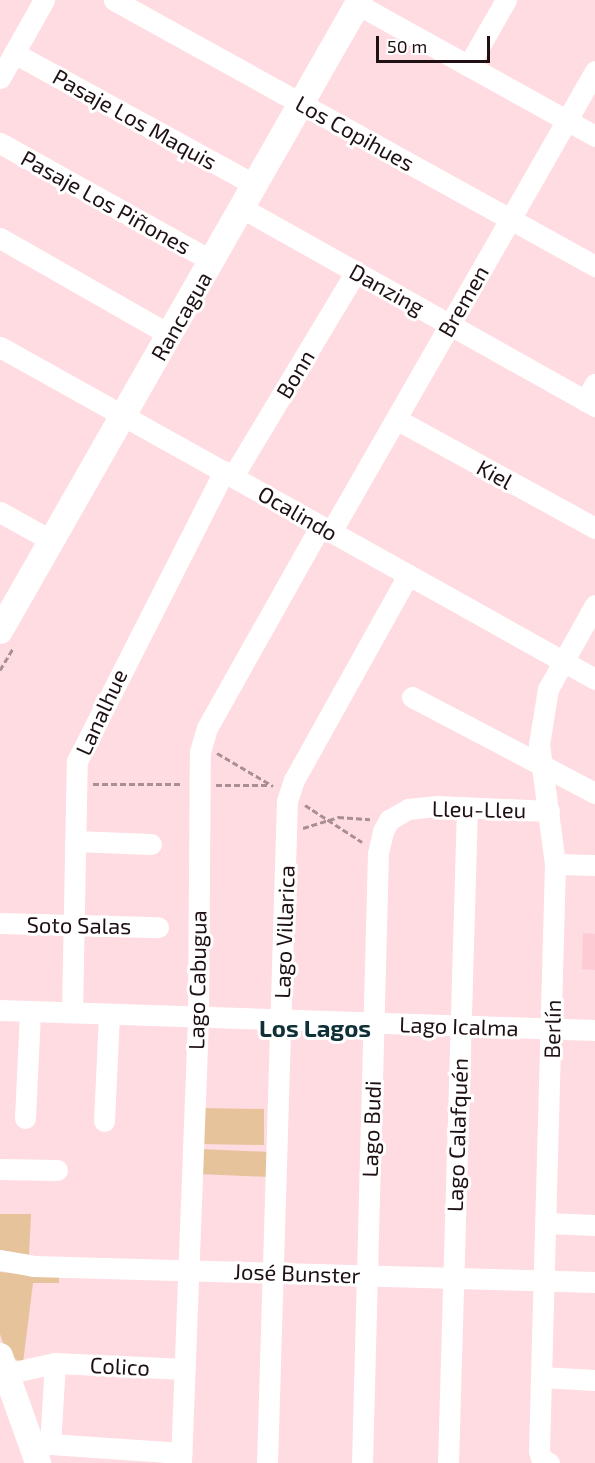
<!DOCTYPE html>
<html>
<head>
<meta charset="utf-8">
<style>
  body { margin:0 }
  #map { position:relative; width:595px; height:1463px; overflow:hidden; background:#fedce1; font-family:"Exo 2",sans-serif }
  div>[style] { position:absolute }
  .built>* { inset:0; background:#fdcbd3 }
  .green>* { inset:0; background:#e7c39b }
  .path>* { height:3px; margin-top:-1.5px; transform-origin:0; background:repeating-linear-gradient(90deg,#a98f93 0 6px,transparent 0 9px) }
  .minor>* { height:21px; margin:-10.5px; padding:0 10.5px; transform-origin:10.5px; border-radius:10.5px; background:#fff }
  .major>* { height:26px; margin:-13px; padding:0 13px; transform-origin:13px; border-radius:13px; background:#fff }
  span { translate:-50% -50%; white-space:nowrap; text-align:center; line-height:1.15; -webkit-text-stroke:6px #fff; paint-order:stroke }
  .street-label { font-size:22px; color:#1e1013 }
  .neighbourhood-label { font-size:24px; color:#0f3037; font-weight:700 }
  .scale { position:absolute; left:376px; top:36px; width:114px; height:27px; box-sizing:border-box; border:3px solid #1e1013; border-top:0; padding-left:8px; font-size:18px; line-height:21px; white-space:nowrap; color:#1e1013; -webkit-text-stroke:4px #fff; paint-order:stroke }
</style>
</head>
<body>
<div id="map">
  <div class="built">
    <div style="clip-path:polygon(583px 933px,595px 934px,595px 970px,582px 969px)"></div>
  </div>
  <div class="green">
    <div style="clip-path:polygon(199px 1108px,264px 1109px,264px 1145px,199px 1144px)"></div>
    <div style="clip-path:polygon(200px 1149px,270px 1152px,269px 1177px,199px 1174px)"></div>
    <div style="clip-path:polygon(0 1214px,31px 1214px,29px 1255px,0 1250px)"></div>
    <div style="clip-path:polygon(0 1272px,59px 1277px,59px 1283px,33px 1283px,23px 1363px,7px 1355px,0 1334px)"></div>
  </div>
  <div class="path">
    <div style="left:0;top:670px;width:26px;rotate:-59deg"></div>
    <div style="left:217px;top:753px;width:65px;rotate:30.5deg"></div>
    <div style="left:93px;top:784px;width:90px"></div>
    <div style="left:216px;top:785px;width:54px"></div>
    <div style="left:305px;top:805px;width:68px;rotate:33deg"></div>
    <div style="left:303px;top:828px;width:37px;rotate:-17deg"></div>
    <div style="left:338px;top:817px;width:32px;rotate:4deg"></div>
  </div>
  <div class="minor">
    <div style="left:114px;top:0;width:550px;rotate:28.94deg"></div>
    <div style="left:357px;top:4px;width:272px;rotate:29deg"></div>
    <div style="left:14px;top:53px;width:275px;rotate:28.7deg"></div>
    <div style="left:468px;top:66px;width:76px;rotate:-60.1deg"></div>
    <div style="left:0;top:78px;width:90px;rotate:-60.6deg"></div>
    <div style="left:0;top:143px;width:243px;rotate:29.1deg"></div>
    <div style="left:242px;top:208px;width:405px;rotate:29.3deg"></div>
    <div style="left:0;top:238px;width:196px;rotate:29.7deg"></div>
    <div style="left:0;top:347px;width:681px;rotate:29.16deg"></div>
    <div style="left:585px;top:401px;width:20px;rotate:-60deg"></div>
    <div style="left:396px;top:419px;width:227px;rotate:28.7deg"></div>
    <div style="left:233px;top:476px;width:239px;rotate:-59deg"></div>
    <div style="left:0;top:512px;width:60px;rotate:29.1deg"></div>
    <div style="left:331px;top:532px;width:531px;rotate:-60.2deg"></div>
    <div style="left:412px;top:697px;width:207px;rotate:27.7deg"></div>
    <div style="left:75px;top:841px;width:76px;rotate:2.3deg"></div>
    <div style="left:555px;top:864px;width:40px;rotate:1.4deg"></div>
    <div style="left:0;top:923px;width:158px;rotate:1.5deg"></div>
    <div style="left:0;top:1010px;width:595px;rotate:1.93deg"></div>
    <div style="left:72px;top:1012px;width:251px;rotate:-88.9deg"></div>
    <div style="left:77px;top:761px;width:325px;rotate:-63.1deg"></div>
    <div style="left:25px;top:1118px;width:107px;rotate:-87.3deg"></div>
    <div style="left:104px;top:1121px;width:107px;rotate:-87.3deg"></div>
    <div style="left:0;top:1169px;width:57px;rotate:1deg"></div>
    <div style="left:546px;top:1223px;width:49px;rotate:2.3deg"></div>
    <div style="left:0;top:1260px;width:34px;rotate:10deg"></div>
    <div style="left:33px;top:1266px;width:562px;rotate:1.63deg"></div>
    <div style="left:55px;top:1363px;width:130px;rotate:2.6deg"></div>
    <div style="left:5px;top:1374px;width:51px;rotate:-12.4deg"></div>
    <div style="left:55px;top:1363px;width:81px;rotate:93.5deg"></div>
    <div style="left:541px;top:1377px;width:54px;rotate:3.2deg"></div>
    <div style="left:32px;top:1446px;width:18px;rotate:-6deg"></div>
    <div style="left:50px;top:1444px;width:132px;rotate:3.9deg"></div>
    <div style="left:181px;top:1463px;width:446px;rotate:-87.8deg"></div>
    <div style="left:198px;top:1017px;width:265px;rotate:-89.6deg"></div>
    <div style="left:200px;top:752px;width:25px;rotate:-74deg"></div>
    <div style="left:207px;top:728px;width:231px;rotate:-60.7deg"></div>
    <div style="left:267px;top:1463px;width:662px;rotate:-88.27deg"></div>
    <div style="left:287px;top:801px;width:22px;rotate:-72deg"></div>
    <div style="left:294px;top:780px;width:235px;rotate:-60.9deg"></div>
    <div style="left:362px;top:1463px;width:610px;rotate:-88.5deg"></div>
    <div style="left:378px;top:853px;width:23px;rotate:-77deg"></div>
    <div style="left:383px;top:831px;width:13px;rotate:-61deg"></div>
    <div style="left:389px;top:820px;width:22px;rotate:-30deg"></div>
    <div style="left:408px;top:809px;width:28px;rotate:-6deg"></div>
    <div style="left:436px;top:806px;width:113px;rotate:2.5deg"></div>
    <div style="left:448px;top:1463px;width:656px;rotate:-88.34deg"></div>
    <div style="left:549px;top:1463px;width:8px;rotate:-157deg"></div>
    <div style="left:542px;top:1460px;width:9px;rotate:-108deg"></div>
    <div style="left:539px;top:1451px;width:587px;rotate:-88.44deg"></div>
    <div style="left:555px;top:864px;width:121px;rotate:-97.6deg"></div>
    <div style="left:539px;top:744px;width:56px;rotate:-80.7deg"></div>
    <div style="left:548px;top:689px;width:96px;rotate:-60.8deg"></div>
  </div>
  <div class="major">
    <div style="left:0;top:631px;width:726px;rotate:-60.29deg"></div>
    <div style="left:0;top:1356px;width:114px;rotate:70.4deg"></div>
  </div>
  <div class="street-label">
    <span style="left:135px;top:119px;rotate:29deg">Pasaje Los Maquis</span>
    <span style="left:355px;top:133px;rotate:29deg">Los Copihues</span>
    <span style="left:106px;top:202px;rotate:29deg">Pasaje Los Piñones</span>
    <span style="left:387px;top:289px;rotate:29deg">Danzing</span>
    <span style="left:463px;top:301px;rotate:-60deg">Bremen</span>
    <span style="left:181px;top:316px;rotate:-60deg">Rancagua</span>
    <span style="left:295px;top:374px;rotate:-59deg">Bonn</span>
    <span style="left:495px;top:474px;rotate:29deg">Kiel</span>
    <span style="left:298px;top:513px;rotate:30deg">Ocalindo</span>
    <span style="left:101px;top:712px;rotate:-65deg">Lanalhue</span>
    <span style="left:479px;top:809px;rotate:1deg">Lleu-Lleu</span>
    <span style="left:79px;top:925px;rotate:1deg">Soto Salas</span>
    <span style="left:284px;top:932px;rotate:-88deg">Lago Villarica</span>
    <span style="left:197px;top:980px;rotate:-89deg">Lago Cabugua</span>
    <span style="left:459px;top:1026px;rotate:2deg">Lago Icalma</span>
    <span style="left:552px;top:1029px;rotate:-89deg">Berlín</span>
    <span style="left:371px;top:1129px;rotate:-88deg">Lago Budi</span>
    <span style="left:457px;top:1135px;rotate:-88deg">Lago Calafquén</span>
    <span style="left:297px;top:1273px;rotate:2deg">José Bunster</span>
    <span style="left:120px;top:1366px;rotate:3deg">Colico</span>
  </div>
  <div class="neighbourhood-label">
    <span style="left:315px;top:1028px">Los Lagos</span>
  </div>
  <div class="scale">50 m</div>
</div>
</body>
</html>
